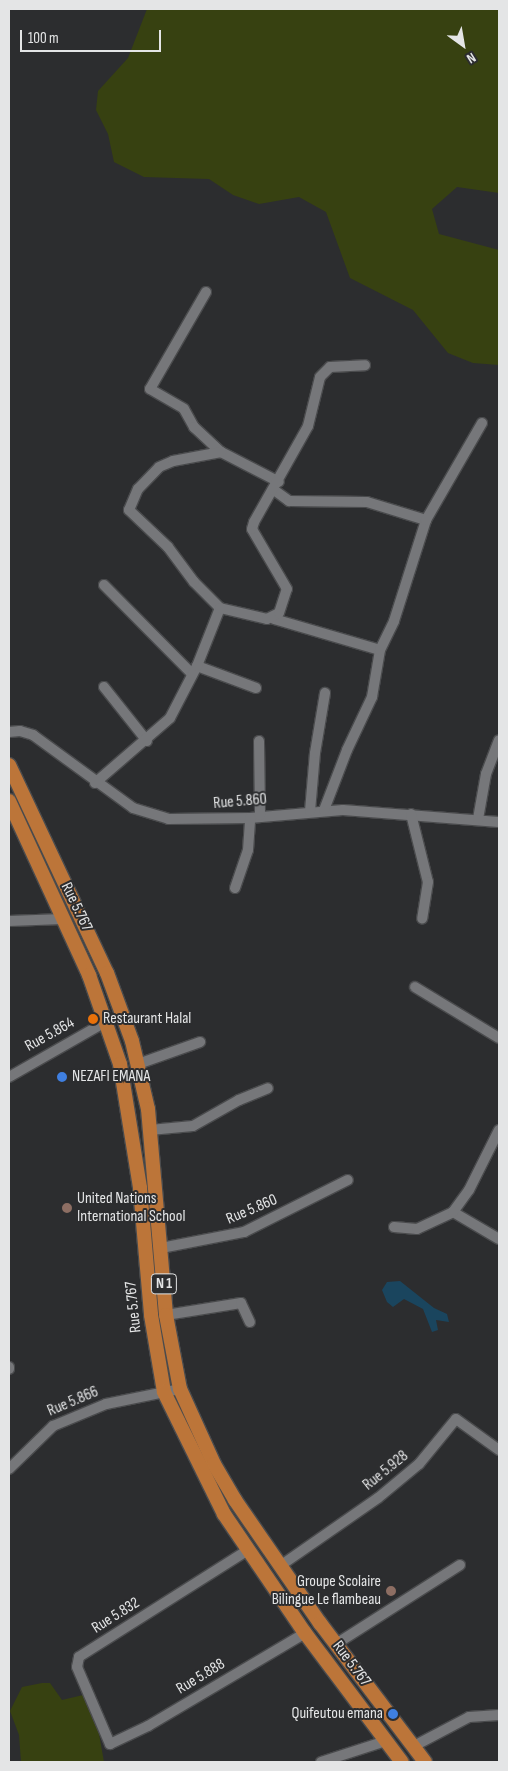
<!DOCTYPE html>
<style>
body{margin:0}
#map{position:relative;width:508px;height:1771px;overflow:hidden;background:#2c2d2f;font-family:"Sofia Sans Condensed",sans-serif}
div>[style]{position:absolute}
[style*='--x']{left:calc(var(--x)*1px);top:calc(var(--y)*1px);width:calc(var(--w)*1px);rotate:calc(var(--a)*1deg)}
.green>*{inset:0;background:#374111}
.water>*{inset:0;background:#1a455e}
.roads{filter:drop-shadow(1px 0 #4a4b4d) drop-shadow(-1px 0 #4a4b4d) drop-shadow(0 1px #4a4b4d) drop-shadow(0 -1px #4a4b4d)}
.minor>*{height:10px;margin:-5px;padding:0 5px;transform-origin:5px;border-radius:5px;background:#76777a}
.highway>*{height:14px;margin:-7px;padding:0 7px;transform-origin:7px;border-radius:7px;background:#bc7539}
.dots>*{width:14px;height:14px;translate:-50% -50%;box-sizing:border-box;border:2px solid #2c2d2f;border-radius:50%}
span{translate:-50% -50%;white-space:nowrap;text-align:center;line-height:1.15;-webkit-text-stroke:4px #2c2d2f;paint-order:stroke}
.shield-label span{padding:1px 4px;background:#2c2d2f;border:1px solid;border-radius:4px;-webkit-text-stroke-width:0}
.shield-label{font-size:15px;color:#e4e5e6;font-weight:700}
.street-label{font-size:16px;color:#e4e5e6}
.poi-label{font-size:16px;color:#e4e5e6}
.left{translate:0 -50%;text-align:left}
.right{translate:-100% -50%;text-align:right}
.frame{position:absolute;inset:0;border:10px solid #e4e5e6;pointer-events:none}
.north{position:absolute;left:438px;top:20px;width:50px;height:50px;-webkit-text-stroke:4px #2c2d2f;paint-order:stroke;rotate:148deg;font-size:14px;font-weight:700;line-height:20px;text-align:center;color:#e4e5e6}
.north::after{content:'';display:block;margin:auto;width:18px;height:22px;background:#e4e5e6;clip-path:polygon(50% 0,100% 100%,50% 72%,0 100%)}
.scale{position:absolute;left:20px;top:30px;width:141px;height:22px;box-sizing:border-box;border:2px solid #e4e5e6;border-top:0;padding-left:6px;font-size:15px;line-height:18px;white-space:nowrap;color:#e4e5e6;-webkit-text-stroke:4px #2c2d2f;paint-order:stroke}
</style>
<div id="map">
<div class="green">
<div style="clip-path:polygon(147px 9px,499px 9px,499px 193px,457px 187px,432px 209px,439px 234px,499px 250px,499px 365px,473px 363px,448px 353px,413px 310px,350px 278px,326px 212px,299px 197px,259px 204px,233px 195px,209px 179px,144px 177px,114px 162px,108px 134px,96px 110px,98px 91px,128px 58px)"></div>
<div style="clip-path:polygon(42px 1683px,50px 1683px,62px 1700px,83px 1695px,98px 1728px,104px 1762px,21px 1762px,19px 1735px,10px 1711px,22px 1687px)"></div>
</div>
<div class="water">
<div style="clip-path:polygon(400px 1281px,434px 1308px,447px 1314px,449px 1322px,436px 1320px,438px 1330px,432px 1332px,423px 1309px,404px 1299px,393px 1307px,387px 1302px,382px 1290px,387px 1282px)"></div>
</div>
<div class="roads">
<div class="minor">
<div style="--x:206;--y:292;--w:112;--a:120"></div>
<div style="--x:150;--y:389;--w:39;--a:30"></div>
<div style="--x:184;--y:409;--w:21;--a:61"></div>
<div style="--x:194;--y:427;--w:37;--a:43"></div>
<div style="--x:221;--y:452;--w:65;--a:27.3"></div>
<div style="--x:274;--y:490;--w:19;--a:36"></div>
<div style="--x:289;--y:501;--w:78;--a:0.7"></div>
<div style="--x:367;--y:502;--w:62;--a:17"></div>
<div style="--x:104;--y:585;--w:125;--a:45.3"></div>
<div style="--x:220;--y:608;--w:37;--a:-135"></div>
<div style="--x:194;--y:582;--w:44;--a:-126.6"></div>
<div style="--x:168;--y:547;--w:54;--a:-136.5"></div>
<div style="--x:129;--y:510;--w:23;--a:-67"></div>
<div style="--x:138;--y:489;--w:30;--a:-46"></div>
<div style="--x:159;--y:467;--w:15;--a:-23"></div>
<div style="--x:173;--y:461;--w:49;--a:-10.6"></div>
<div style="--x:274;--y:619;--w:110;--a:16.3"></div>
<div style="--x:197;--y:666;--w:63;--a:20.4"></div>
<div style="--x:104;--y:687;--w:69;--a:51.5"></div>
<div style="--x:9;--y:732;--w:11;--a:-5"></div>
<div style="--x:20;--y:731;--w:14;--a:17"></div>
<div style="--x:33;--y:735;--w:124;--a:36.1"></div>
<div style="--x:133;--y:808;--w:37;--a:17"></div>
<div style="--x:168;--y:819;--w:82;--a:-0.7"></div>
<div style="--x:250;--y:818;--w:93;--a:-4.9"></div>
<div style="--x:343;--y:810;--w:156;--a:4.4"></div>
<div style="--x:259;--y:741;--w:74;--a:89.2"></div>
<div style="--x:95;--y:783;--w:99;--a:-40.9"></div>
<div style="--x:170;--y:718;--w:59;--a:-62.6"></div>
<div style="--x:197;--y:666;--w:62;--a:-68.4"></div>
<div style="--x:220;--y:608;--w:48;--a:13.2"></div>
<div style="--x:267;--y:619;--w:13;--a:-27"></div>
<div style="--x:279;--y:613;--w:25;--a:-72"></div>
<div style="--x:287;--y:589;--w:69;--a:-120.3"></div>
<div style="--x:252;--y:529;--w:7;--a:-74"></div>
<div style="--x:254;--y:522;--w:110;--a:-60.6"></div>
<div style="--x:308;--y:426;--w:50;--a:-76.2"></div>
<div style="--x:320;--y:377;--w:14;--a:-45"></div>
<div style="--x:330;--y:367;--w:35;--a:-3"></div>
<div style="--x:324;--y:810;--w:64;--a:-69"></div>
<div style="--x:347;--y:750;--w:59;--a:-64.7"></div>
<div style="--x:372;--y:697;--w:48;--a:-80.3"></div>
<div style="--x:380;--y:650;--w:32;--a:-64"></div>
<div style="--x:394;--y:621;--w:106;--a:-72.4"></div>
<div style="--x:426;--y:520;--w:112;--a:-60"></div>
<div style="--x:310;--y:811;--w:58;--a:-85.1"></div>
<div style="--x:315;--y:753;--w:61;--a:-80.5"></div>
<div style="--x:411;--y:814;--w:70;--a:76"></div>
<div style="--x:428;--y:882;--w:37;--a:99"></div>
<div style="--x:478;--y:819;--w:46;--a:-79.9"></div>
<div style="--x:486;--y:774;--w:36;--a:-69"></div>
<div style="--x:235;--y:888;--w:40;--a:-71.1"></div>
<div style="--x:248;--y:850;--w:32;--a:-86"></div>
<div style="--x:9;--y:921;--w:54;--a:-2.1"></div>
<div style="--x:415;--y:987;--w:98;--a:31.3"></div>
<div style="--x:138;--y:1064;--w:66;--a:-19.5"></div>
<div style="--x:9;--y:1077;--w:113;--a:-29.7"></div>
<div style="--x:150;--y:1130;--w:43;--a:-5.3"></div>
<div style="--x:193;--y:1126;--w:53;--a:-29.5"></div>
<div style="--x:239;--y:1100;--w:31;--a:-22"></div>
<div style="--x:453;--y:1212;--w:53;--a:30.4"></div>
<div style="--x:394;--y:1227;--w:23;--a:5"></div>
<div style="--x:417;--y:1229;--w:40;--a:-25"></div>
<div style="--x:453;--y:1212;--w:27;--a:-54"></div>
<div style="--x:469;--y:1190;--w:67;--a:-63.4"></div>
<div style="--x:161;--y:1248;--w:85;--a:-10.9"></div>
<div style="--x:244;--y:1232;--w:116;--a:-26.6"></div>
<div style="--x:166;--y:1315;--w:76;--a:-9.1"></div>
<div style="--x:241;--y:1303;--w:21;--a:65"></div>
<div style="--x:9;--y:1367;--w:2;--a:90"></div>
<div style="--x:9;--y:1469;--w:62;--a:-44.3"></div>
<div style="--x:53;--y:1426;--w:57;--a:-22.5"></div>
<div style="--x:106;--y:1404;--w:76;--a:-11.5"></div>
<div style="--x:248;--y:1550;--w:200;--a:147.7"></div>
<div style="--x:79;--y:1657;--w:10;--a:101"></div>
<div style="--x:77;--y:1667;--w:84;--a:66.8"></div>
<div style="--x:110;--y:1744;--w:42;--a:-25.3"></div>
<div style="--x:148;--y:1726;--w:182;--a:-30.6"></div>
<div style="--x:280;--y:1566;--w:119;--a:-34.8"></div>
<div style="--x:378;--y:1498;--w:53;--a:-39.7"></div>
<div style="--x:419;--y:1464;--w:58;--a:-50.6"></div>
<div style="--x:456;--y:1419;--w:53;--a:35.8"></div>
<div style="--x:336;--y:1644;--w:147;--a:-32.5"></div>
<div style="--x:414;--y:1746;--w:62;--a:-27.8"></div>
<div style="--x:469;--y:1717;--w:30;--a:-4"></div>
<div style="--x:321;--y:1762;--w:68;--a:-17.9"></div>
</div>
<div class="highway">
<div style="--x:9;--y:765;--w:230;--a:64.8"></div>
<div style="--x:107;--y:973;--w:72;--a:69.8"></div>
<div style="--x:132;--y:1041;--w:70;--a:76.8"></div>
<div style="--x:148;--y:1109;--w:207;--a:85"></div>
<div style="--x:166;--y:1315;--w:75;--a:79.3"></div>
<div style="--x:180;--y:1389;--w:82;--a:65.6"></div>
<div style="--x:214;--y:1464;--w:42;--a:59.7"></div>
<div style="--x:235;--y:1500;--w:150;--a:55.4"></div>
<div style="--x:320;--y:1623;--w:174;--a:52.9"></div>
<div style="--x:9;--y:801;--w:192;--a:65.3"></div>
<div style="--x:89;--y:975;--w:94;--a:70.8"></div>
<div style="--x:120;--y:1064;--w:126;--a:80.8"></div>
<div style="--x:140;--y:1188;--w:127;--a:85"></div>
<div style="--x:151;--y:1315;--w:78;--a:80.4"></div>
<div style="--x:164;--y:1392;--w:136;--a:63.8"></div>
<div style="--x:224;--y:1514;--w:144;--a:55.8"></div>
<div style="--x:305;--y:1633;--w:161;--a:53.1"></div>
</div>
</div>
<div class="dots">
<div style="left:93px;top:1019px;background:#e8710a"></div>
<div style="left:62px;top:1077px;background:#3f7fe0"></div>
<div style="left:67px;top:1208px;background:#8d6e63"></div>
<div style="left:391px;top:1591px;background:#8d6e63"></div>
<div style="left:393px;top:1714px;background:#3f7fe0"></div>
</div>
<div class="shield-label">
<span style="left:164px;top:1284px">N 1</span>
</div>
<div class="street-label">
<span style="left:240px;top:802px;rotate:-5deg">Rue 5.860</span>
<span style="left:76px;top:907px;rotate:64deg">Rue 5.767</span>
<span style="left:50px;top:1035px;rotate:-29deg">Rue 5.864</span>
<span style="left:252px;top:1210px;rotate:-23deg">Rue 5.860</span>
<span style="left:134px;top:1307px;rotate:-96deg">Rue 5.767</span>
<span style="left:73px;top:1402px;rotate:-23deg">Rue 5.866</span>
<span style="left:386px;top:1471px;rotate:-39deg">Rue 5.928</span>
<span style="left:116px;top:1616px;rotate:-32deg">Rue 5.832</span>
<span style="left:351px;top:1664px;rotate:53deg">Rue 5.767</span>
<span style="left:201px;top:1677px;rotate:-31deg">Rue 5.888</span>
</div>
<div class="poi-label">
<span class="left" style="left:103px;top:1019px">Restaurant Halal</span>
<span class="left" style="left:72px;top:1077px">NEZAFI EMANA</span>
<span class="left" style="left:77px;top:1208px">United Nations<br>International School</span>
<span class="right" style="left:381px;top:1591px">Groupe Scolaire<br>Bilingue Le flambeau</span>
<span class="right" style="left:383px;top:1714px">Quifeutou emana</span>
</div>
<div class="frame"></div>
<div class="north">N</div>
<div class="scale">100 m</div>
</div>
